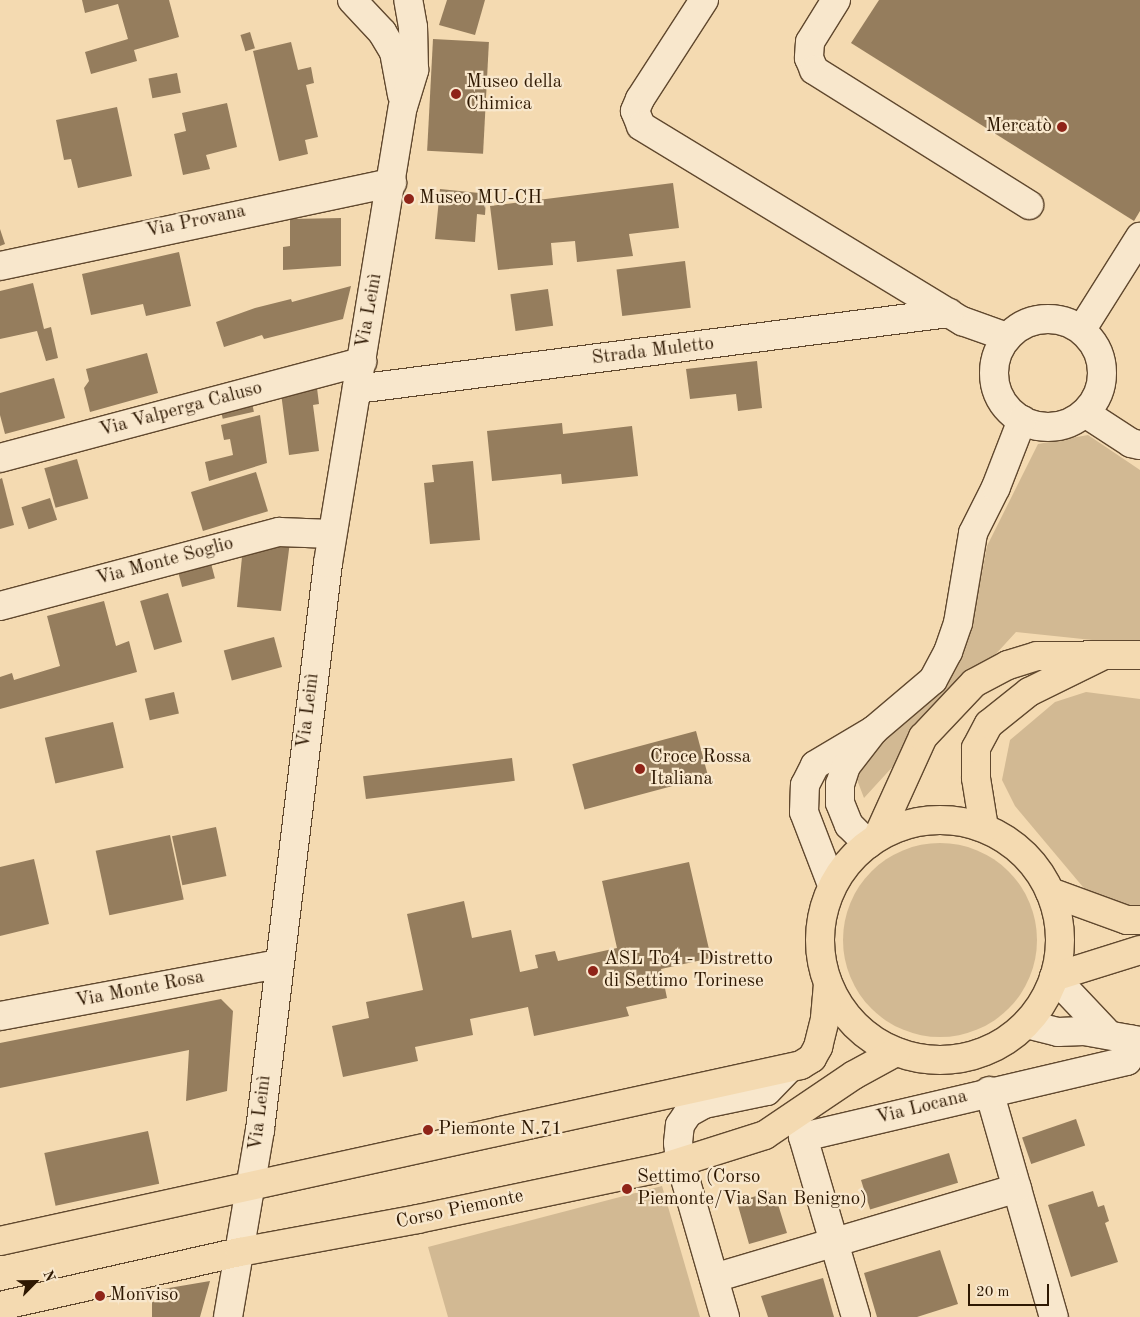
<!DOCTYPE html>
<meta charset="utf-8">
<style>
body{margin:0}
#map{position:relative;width:1140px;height:1317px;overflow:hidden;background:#f4dab1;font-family:"Old Standard TT",serif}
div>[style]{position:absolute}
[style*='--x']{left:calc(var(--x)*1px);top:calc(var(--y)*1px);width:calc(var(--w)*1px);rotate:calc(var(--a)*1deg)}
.green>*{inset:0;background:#d2b993}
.round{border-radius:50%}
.building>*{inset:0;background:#957d5d;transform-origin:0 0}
.roads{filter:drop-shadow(1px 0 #60482e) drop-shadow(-1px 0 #60482e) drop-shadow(0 1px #60482e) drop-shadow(0 -1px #60482e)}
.minor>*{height:28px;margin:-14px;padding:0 14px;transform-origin:14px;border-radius:14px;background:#f8e7cc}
.minor>.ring{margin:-14px;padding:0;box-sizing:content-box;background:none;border:28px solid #f8e7cc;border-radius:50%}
.major>*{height:28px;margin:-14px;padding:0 14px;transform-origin:14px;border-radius:14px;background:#f4dab1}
.major>.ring{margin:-14px;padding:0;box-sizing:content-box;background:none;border:28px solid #f4dab1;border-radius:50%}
.dots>*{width:14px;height:14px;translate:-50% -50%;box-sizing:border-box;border:2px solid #f8e7cc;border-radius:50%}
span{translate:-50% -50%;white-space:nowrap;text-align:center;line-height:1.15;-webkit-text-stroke:4.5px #f8e7cc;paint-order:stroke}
.poi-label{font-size:19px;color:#2e1802}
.left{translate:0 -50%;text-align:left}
.right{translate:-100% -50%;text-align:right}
.street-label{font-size:19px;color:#2e1802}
.north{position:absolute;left:10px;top:1257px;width:50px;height:50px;-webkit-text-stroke:4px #f8e7cc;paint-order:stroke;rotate:67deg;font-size:14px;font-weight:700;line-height:20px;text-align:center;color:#2e1802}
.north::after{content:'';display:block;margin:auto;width:18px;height:22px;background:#2e1802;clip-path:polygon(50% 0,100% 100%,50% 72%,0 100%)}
.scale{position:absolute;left:968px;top:1284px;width:81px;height:22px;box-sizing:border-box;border:2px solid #2e1802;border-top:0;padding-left:6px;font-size:15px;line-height:18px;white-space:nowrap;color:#2e1802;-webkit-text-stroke:4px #f8e7cc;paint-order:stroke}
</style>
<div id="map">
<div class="green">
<div style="clip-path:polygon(1088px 435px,1140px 470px,1140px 645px,1016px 632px,864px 798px,856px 777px,973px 619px,987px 546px,1038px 444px)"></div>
<div style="clip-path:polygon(1086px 692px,1140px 699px,1140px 907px,1124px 908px,1088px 893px,1015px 806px,1002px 780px,1010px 740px,1055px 702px)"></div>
<div class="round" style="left:843px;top:843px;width:194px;height:194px"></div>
<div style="clip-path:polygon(662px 1186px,700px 1317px,448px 1317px,428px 1247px)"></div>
</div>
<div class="building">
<div style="clip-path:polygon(82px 0,169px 0,179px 37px,134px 50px,137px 61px,91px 74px,85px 52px,128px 39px,118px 4px,85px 13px)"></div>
<div style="clip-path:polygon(447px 0,485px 0,475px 35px,439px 25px)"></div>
<div style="clip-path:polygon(879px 0,1140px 0,1140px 211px,1134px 221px,851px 43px)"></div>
<div style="left:250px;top:32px;width:17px;height:10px;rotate:73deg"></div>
<div style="left:433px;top:39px;width:56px;height:112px;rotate:3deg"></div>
<div style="clip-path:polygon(291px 42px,298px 70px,311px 67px,314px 83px,306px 85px,318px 137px,305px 140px,308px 154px,279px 161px,253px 51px)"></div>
<div style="left:177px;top:73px;width:20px;height:29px;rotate:79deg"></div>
<div style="clip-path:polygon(227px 103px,237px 147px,206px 155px,210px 169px,183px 175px,174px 134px,186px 131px,182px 113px)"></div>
<div style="clip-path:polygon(117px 107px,132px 176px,78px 188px,71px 159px,64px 160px,56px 120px)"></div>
<div style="clip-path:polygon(673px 183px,679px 228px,629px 234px,633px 256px,577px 262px,575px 241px,551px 243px,553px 265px,498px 270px,490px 206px)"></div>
<div style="clip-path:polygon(440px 189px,479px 193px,479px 198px,486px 199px,485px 215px,477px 214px,475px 242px,435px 239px)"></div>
<div style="clip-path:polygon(341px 218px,341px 266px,283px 270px,283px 247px,290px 246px,290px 219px)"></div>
<div style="clip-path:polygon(0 229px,5px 244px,0 246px)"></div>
<div style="clip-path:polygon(179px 252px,191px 306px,146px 316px,143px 304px,91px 315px,82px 274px)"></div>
<div style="left:685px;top:261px;width:47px;height:69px;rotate:83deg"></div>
<div style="clip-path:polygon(33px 283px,44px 329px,51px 327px,58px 358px,46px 361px,37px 331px,0 339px,0 291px)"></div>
<div style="clip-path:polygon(351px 286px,343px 319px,264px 339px,262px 335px,224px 347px,216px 322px,255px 308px,291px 299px,292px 302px)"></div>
<div style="left:548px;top:289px;width:37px;height:38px;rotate:82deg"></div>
<div style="clip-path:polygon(147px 353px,158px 393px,90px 412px,84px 388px,89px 381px,86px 369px)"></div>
<div style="clip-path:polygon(757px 361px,762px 408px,738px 411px,736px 394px,690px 399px,686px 369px)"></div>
<div style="clip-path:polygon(54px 378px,65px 418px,5px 434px,0 415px,0 393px)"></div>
<div style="clip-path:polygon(317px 388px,319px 404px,313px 405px,319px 451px,289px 455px,281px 393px)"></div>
<div style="left:251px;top:399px;width:13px;height:32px;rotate:77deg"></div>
<div style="clip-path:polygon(260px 415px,267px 463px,209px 481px,205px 462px,233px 455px,230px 439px,224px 440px,221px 425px)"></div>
<div style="clip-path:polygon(562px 423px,563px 434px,632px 426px,638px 476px,562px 484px,561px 474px,492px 481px,487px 431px)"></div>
<div style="left:77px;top:459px;width:41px;height:34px;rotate:74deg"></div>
<div style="clip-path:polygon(473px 461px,480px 540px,430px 544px,424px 483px,434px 482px,432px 465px)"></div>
<div style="left:256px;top:472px;width:41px;height:68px;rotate:73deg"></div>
<div style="clip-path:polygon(2px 478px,14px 525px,0 529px,0 479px)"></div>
<div style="left:50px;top:498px;width:23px;height:30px;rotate:72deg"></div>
<div style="clip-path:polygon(290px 542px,281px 611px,237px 607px,243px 547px)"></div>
<div style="left:209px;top:556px;width:23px;height:34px;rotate:75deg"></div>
<div style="left:168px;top:593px;width:51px;height:29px;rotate:74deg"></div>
<div style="clip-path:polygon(104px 601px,116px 646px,129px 641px,137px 672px,0 709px,0 677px,12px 673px,14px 680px,60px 666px,47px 616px)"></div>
<div style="left:274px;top:637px;width:31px;height:52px;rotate:75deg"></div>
<div style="left:174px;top:692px;width:22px;height:30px;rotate:77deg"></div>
<div style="left:113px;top:722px;width:47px;height:70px;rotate:77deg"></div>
<div style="left:696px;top:731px;width:47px;height:128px;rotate:75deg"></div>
<div style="left:512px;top:758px;width:23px;height:150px;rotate:83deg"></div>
<div style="left:216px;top:827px;width:50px;height:45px;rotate:78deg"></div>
<div style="left:170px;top:835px;width:66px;height:76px;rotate:78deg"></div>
<div style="clip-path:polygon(34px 859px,49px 924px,0 936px,0 867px)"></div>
<div style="clip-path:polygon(689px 862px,711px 958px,661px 969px,667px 998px,626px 1007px,629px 1016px,534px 1036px,528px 1007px,470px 1019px,473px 1035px,415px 1047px,418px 1061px,343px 1077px,332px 1026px,369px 1018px,366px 1002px,423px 990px,407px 914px,464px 901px,472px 938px,511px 930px,520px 972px,538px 968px,535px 955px,555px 951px,558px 961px,617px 948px,602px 881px)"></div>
<div style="clip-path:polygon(221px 999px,233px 1011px,227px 1091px,186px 1101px,189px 1050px,0 1088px,0 1043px)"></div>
<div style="left:1076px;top:1119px;width:28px;height:57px;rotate:71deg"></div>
<div style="left:148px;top:1131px;width:54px;height:106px;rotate:78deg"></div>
<div style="left:949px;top:1153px;width:31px;height:92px;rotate:73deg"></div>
<div style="clip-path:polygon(1093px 1191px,1098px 1207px,1104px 1205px,1109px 1221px,1105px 1223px,1118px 1262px,1071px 1277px,1048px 1205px)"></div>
<div style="clip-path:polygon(769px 1192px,772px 1199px,776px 1198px,787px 1233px,749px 1244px,737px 1202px)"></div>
<div style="clip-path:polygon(940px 1250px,958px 1304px,917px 1317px,877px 1317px,864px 1273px)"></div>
<div style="clip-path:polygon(823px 1278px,834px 1317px,768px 1317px,761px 1296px)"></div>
<div style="clip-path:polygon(210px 1281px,200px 1317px,152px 1317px,152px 1302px,158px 1301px,157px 1290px)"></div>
</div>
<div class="roads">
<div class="minor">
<div style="--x:352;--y:0;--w:44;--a:46.8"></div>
<div style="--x:382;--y:32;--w:23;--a:59"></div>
<div style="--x:394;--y:52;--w:44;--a:79.5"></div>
<div style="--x:704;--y:0;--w:118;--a:122.9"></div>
<div style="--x:640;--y:99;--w:13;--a:113"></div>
<div style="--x:635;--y:111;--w:16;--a:68"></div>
<div style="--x:641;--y:126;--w:376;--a:31.3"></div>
<div style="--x:962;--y:321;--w:48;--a:19.6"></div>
<div style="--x:836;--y:0;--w:49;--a:121.8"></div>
<div style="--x:810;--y:42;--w:16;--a:94"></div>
<div style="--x:809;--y:58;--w:13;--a:67"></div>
<div style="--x:814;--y:70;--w:254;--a:32.1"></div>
<div style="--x:0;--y:266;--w:401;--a:-12"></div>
<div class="ring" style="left:994px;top:319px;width:80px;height:80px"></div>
<div style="--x:1082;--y:329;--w:109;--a:-57.8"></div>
<div style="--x:357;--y:389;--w:597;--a:-7.32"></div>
<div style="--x:1085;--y:413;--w:55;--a:33.1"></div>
<div style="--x:1131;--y:443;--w:9;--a:13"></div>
<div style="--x:0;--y:458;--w:375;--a:-14.9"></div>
<div style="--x:0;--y:606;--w:289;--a:-14.9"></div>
<div style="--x:279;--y:532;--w:53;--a:2.2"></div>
<div style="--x:874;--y:730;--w:77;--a:-40.3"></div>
<div style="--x:933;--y:680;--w:32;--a:-62"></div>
<div style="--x:948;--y:652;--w:31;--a:-71"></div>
<div style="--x:958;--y:623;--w:91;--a:-80.5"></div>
<div style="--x:973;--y:533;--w:51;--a:-63.4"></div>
<div style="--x:996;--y:487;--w:72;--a:-68.8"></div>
<div style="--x:832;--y:885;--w:78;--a:-111"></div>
<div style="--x:804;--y:812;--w:27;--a:-88"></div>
<div style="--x:805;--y:785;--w:22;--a:-63"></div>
<div style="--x:815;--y:765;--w:69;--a:-30.7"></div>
<div style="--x:874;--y:730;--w:46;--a:127.9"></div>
<div style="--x:846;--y:766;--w:19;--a:108"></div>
<div style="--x:840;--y:784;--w:19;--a:90"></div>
<div style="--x:840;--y:803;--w:24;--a:68"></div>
<div style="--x:849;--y:825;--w:27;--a:45"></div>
<div style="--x:1054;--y:977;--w:80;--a:46.5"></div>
<div style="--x:0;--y:1016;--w:284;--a:-10.6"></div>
<div style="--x:1026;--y:1024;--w:33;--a:14"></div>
<div style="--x:1058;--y:1032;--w:26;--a:-2"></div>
<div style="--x:1084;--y:1031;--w:57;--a:10.1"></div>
<div style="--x:989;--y:1091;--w:235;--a:74"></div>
<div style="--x:714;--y:1278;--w:316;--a:-16.5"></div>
<div style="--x:228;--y:1317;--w:190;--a:-80.3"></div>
<div style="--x:260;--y:1130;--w:571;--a:-83.16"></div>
<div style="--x:328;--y:563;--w:462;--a:-80.7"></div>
<div style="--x:403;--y:107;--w:39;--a:-73"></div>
<div style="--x:414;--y:70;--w:43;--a:-91.3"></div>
<div style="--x:413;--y:27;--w:27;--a:-100"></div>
<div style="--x:725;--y:1317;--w:162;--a:-106.1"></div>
<div style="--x:680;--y:1161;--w:18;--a:-96"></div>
<div style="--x:678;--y:1143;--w:18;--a:-84"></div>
<div style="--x:680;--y:1125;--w:14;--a:-56"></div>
<div style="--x:688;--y:1113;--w:18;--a:-29"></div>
<div style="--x:704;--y:1104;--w:64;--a:-11.7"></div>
<div style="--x:767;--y:1091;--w:30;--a:-46"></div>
<div style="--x:856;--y:1317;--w:188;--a:-106.4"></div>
<div style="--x:803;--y:1137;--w:333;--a:-13.2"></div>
<div style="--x:1127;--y:1061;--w:22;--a:-77"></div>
</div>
<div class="major">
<div class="ring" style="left:820px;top:820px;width:212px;height:212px"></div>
<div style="--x:984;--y:828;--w:51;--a:-99.1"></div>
<div style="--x:976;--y:778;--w:30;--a:-90"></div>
<div style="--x:976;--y:748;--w:27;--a:-62"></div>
<div style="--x:989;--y:724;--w:51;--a:-38.7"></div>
<div style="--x:1029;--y:692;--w:81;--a:-26.3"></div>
<div style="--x:878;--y:836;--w:109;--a:-65.6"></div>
<div style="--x:923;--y:737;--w:74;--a:-46.6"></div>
<div style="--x:974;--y:683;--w:38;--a:-28"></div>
<div style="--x:1008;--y:665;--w:30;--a:-17"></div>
<div style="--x:1037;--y:656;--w:103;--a:-0.6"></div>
<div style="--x:1050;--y:892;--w:82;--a:20"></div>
<div style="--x:1127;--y:920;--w:13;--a:0"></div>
<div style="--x:1054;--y:977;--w:90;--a:-17.4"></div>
<div style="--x:0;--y:1241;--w:820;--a:-12.39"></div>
<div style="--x:801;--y:1065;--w:13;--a:-32"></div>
<div style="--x:812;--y:1058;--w:13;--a:-61"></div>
<div style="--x:818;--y:1047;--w:30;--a:-76"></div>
<div style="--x:825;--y:1018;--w:34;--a:-85"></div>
<div style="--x:0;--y:1306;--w:246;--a:-12.7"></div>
<div style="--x:240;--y:1252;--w:181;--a:-10.5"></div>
<div style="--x:418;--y:1219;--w:248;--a:-11.9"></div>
<div style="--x:661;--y:1168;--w:109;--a:-17.6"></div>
<div style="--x:765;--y:1135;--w:107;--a:-34"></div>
<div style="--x:854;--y:1075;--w:48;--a:-28.7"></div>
</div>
</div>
<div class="dots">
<div style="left:456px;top:94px;background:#8f2418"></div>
<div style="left:1062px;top:127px;background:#8f2418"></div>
<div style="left:409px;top:199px;background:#8f2418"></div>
<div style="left:640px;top:769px;background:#8f2418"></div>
<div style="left:593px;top:971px;background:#8f2418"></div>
<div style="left:428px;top:1130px;background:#8f2418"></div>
<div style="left:627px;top:1189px;background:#8f2418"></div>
<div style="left:100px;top:1296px;background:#8f2418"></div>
</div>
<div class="poi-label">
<span class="left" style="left:466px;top:94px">Museo della<br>Chimica</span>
<span class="right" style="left:1052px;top:127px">Mercatò</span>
<span class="left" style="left:419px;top:199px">Museo MU-CH</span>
<span class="left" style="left:650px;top:769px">Croce Rossa<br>Italiana</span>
<span class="left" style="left:604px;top:971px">ASL To4 - Distretto<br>di Settimo Torinese</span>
<span class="left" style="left:438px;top:1130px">Piemonte N.71</span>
<span class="left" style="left:637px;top:1189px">Settimo (Corso<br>Piemonte/Via San Benigno)</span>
<span class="left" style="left:110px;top:1296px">Monviso</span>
</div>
<div class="street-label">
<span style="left:196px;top:222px;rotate:-12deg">Via Provana</span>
<span style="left:370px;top:311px;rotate:-80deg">Via Leinì</span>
<span style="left:653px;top:352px;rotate:-7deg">Strada Muletto</span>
<span style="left:181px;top:410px;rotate:-15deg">Via Valperga Caluso</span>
<span style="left:165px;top:562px;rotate:-15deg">Via Monte Soglio</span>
<span style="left:309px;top:711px;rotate:-83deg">Via Leinì</span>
<span style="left:140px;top:990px;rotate:-11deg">Via Monte Rosa</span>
<span style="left:922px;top:1108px;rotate:-14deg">Via Locana</span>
<span style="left:261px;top:1113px;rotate:-83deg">Via Leinì</span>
<span style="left:460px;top:1210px;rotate:-12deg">Corso Piemonte</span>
</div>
<div class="north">N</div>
<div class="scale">20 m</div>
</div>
